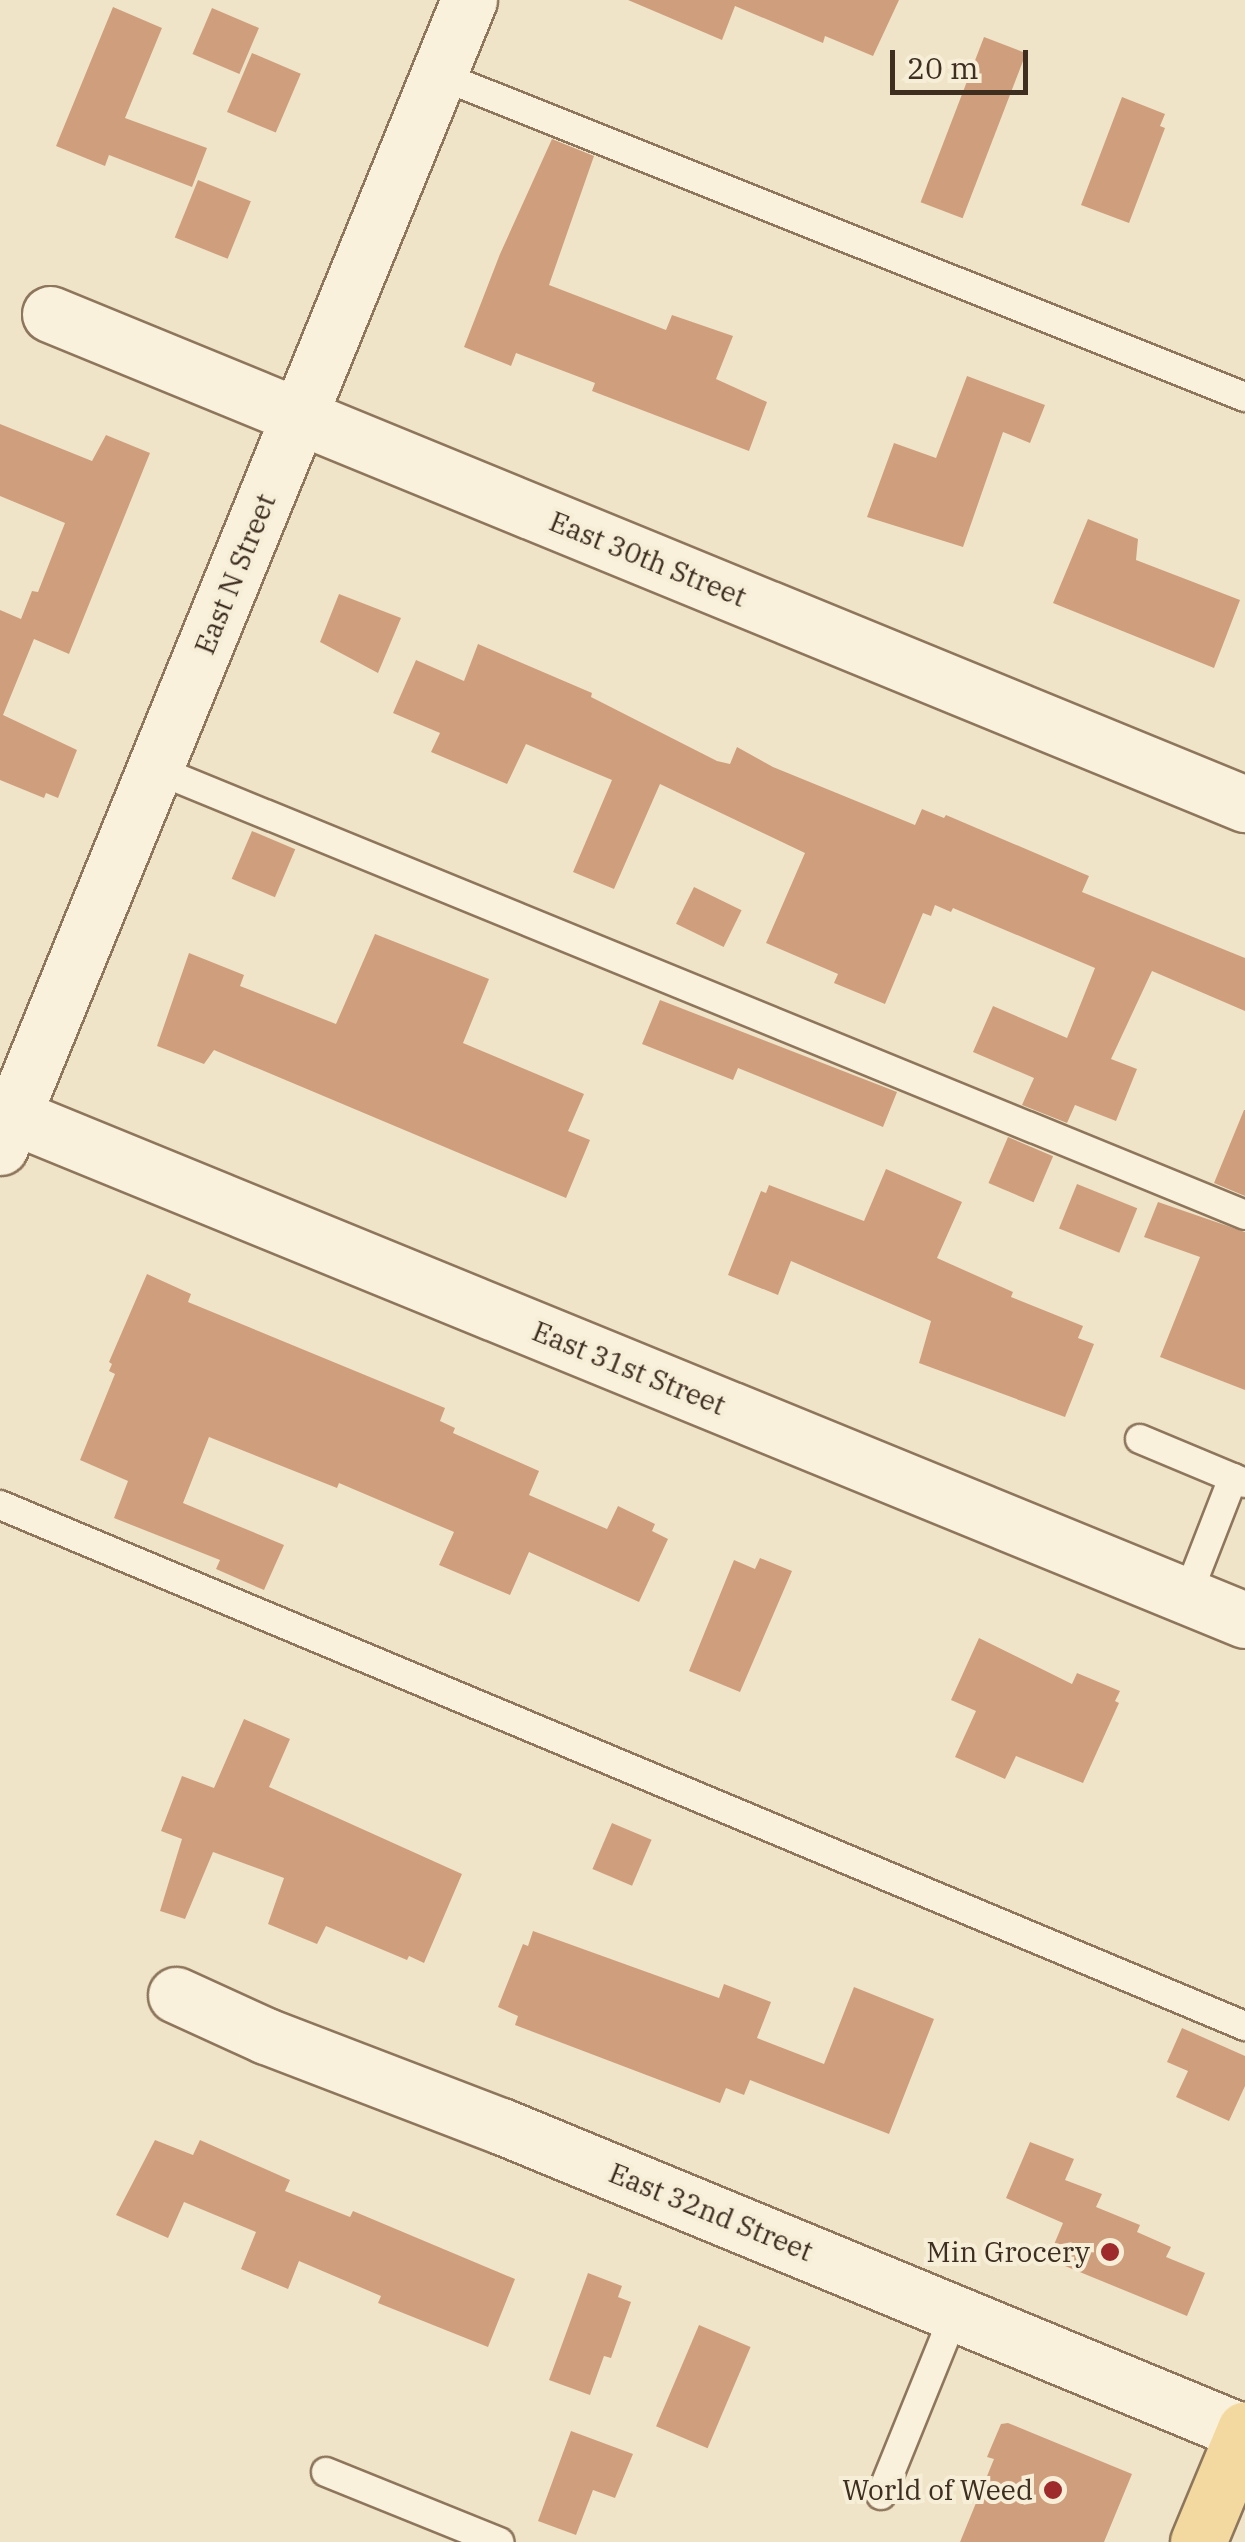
<!DOCTYPE html>
<style>
body{margin:0}
#map{position:relative;width:1245px;height:2542px;overflow:hidden;background:#f0e4c8;font-family:"IBM Plex Serif",serif}
div>[style]{position:absolute}
[style*='--x']{left:calc(var(--x)*1px);top:calc(var(--y)*1px);width:calc(var(--w)*1px);rotate:calc(var(--a)*1deg)}
.building>*{inset:0;background:#cf9f7d;transform-origin:0 0}
.roads{filter:drop-shadow(2px 0 #8d765c) drop-shadow(-2px 0 #8d765c) drop-shadow(0 2px #8d765c) drop-shadow(0 -2px #8d765c)}
.service>*{height:28px;margin:-14px;padding:0 14px;transform-origin:14px;border-radius:14px;background:#faf1dc}
.minor>*{height:55px;margin:-27.5px;padding:0 27.5px;transform-origin:27.5px;border-radius:27.5px;background:#faf1dc}
.primary>*{height:55px;margin:-27.5px;padding:0 27.5px;transform-origin:27.5px;border-radius:27.5px;background:#f3d9a0}
.dots>*{width:28px;height:28px;translate:-50% -50%;box-sizing:border-box;border:5px solid #f7eed8;border-radius:50%}
span{translate:-50% -50%;white-space:nowrap;text-align:center;line-height:1.15;-webkit-text-stroke:8px #f7eed8;paint-order:stroke}
.street-label{font-size:28px;color:#3d2e20}
.poi-label{font-size:28px;color:#3d2e20}
.right{translate:-100% -50%;text-align:right}
.scale{position:absolute;left:890px;top:50px;width:138px;height:45px;box-sizing:border-box;border:5px solid #3d2e20;border-top:0;padding-left:12px;font-size:30px;line-height:35px;white-space:nowrap;color:#3d2e20;-webkit-text-stroke:8px #f7eed8;paint-order:stroke}
</style>
<div id="map">
<div class="building">
<div style="clip-path:polygon(628px 0,899px 0,873px 56px,825px 36px,823px 43px,735px 6px,722px 40px)"></div>
<div style="clip-path:polygon(113px 7px,162px 28px,125px 118px,207px 148px,192px 187px,109px 155px,105px 166px,56px 146px)"></div>
<div style="left:212px;top:8px;width:51px;height:50px;rotate:23deg"></div>
<div style="left:984px;top:37px;width:45px;height:177px;rotate:21deg"></div>
<div style="left:252px;top:53px;width:53px;height:64px;rotate:23deg"></div>
<div style="clip-path:polygon(1122px 97px,1165px 114px,1160px 126px,1165px 128px,1129px 223px,1081px 205px)"></div>
<div style="clip-path:polygon(552px 139px,594px 156px,549px 285px,666px 330px,672px 315px,733px 336px,716px 379px,767px 402px,749px 451px,592px 391px,595px 383px,516px 353px,511px 366px,464px 347px,500px 254px)"></div>
<div style="left:198px;top:180px;width:57px;height:62px;rotate:22deg"></div>
<div style="clip-path:polygon(967px 376px,1045px 405px,1030px 443px,1003px 432px,963px 547px,867px 517px,894px 443px,936px 458px)"></div>
<div style="clip-path:polygon(0 424px,92px 461px,106px 435px,150px 453px,69px 654px,34px 639px,3px 715px,77px 750px,58px 798px,46px 793px,44px 798px,0 780px,0 610px,21px 619px,32px 591px,38px 592px,65px 523px,0 496px)"></div>
<div style="clip-path:polygon(1088px 519px,1138px 539px,1136px 560px,1240px 600px,1214px 668px,1053px 603px)"></div>
<div style="clip-path:polygon(339px 594px,401px 618px,378px 673px,320px 642px)"></div>
<div style="clip-path:polygon(478px 644px,592px 693px,591px 697px,717px 761px,730px 764px,737px 747px,773px 767px,915px 825px,922px 809px,944px 818px,946px 815px,1089px 876px,1082px 892px,1245px 958px,1245px 1011px,1152px 971px,1111px 1059px,1137px 1069px,1116px 1121px,1075px 1105px,1067px 1123px,1022px 1105px,1034px 1078px,973px 1052px,993px 1006px,1067px 1038px,1095px 968px,953px 908px,951px 912px,935px 905px,931px 916px,923px 913px,885px 1004px,834px 983px,838px 974px,766px 943px,805px 853px,660px 784px,614px 889px,573px 872px,612px 780px,526px 744px,507px 784px,431px 752px,440px 733px,393px 713px,416px 660px,464px 681px)"></div>
<div style="left:252px;top:831px;width:47px;height:52px;rotate:23deg"></div>
<div style="left:694px;top:887px;width:53px;height:41px;rotate:26deg"></div>
<div style="clip-path:polygon(375px 934px,489px 979px,463px 1043px,584px 1094px,568px 1131px,590px 1140px,566px 1198px,214px 1050px,204px 1064px,157px 1046px,189px 953px,244px 975px,240px 986px,336px 1024px)"></div>
<div style="clip-path:polygon(660px 1000px,897px 1092px,883px 1127px,738px 1068px,733px 1080px,642px 1044px)"></div>
<div style="clip-path:polygon(1244px 1110px,1245px 1110px,1245px 1196px,1214px 1183px)"></div>
<div style="left:1008px;top:1137px;width:49px;height:50px;rotate:23deg"></div>
<div style="clip-path:polygon(886px 1169px,962px 1202px,937px 1258px,1013px 1292px,1011px 1297px,1083px 1326px,1078px 1338px,1094px 1344px,1065px 1417px,919px 1363px,931px 1321px,791px 1261px,778px 1295px,728px 1275px,761px 1191px,766px 1193px,769px 1185px,864px 1221px)"></div>
<div style="left:1077px;top:1184px;width:65px;height:48px;rotate:22deg"></div>
<div style="clip-path:polygon(1158px 1202px,1245px 1232px,1245px 1390px,1160px 1357px,1200px 1257px,1144px 1237px)"></div>
<div style="clip-path:polygon(147px 1274px,191px 1294px,188px 1302px,445px 1408px,440px 1421px,455px 1428px,453px 1433px,539px 1471px,529px 1495px,607px 1529px,618px 1506px,655px 1524px,652px 1531px,668px 1539px,639px 1602px,529px 1552px,510px 1595px,439px 1565px,454px 1532px,339px 1483px,337px 1488px,209px 1437px,183px 1503px,284px 1545px,264px 1590px,216px 1569px,220px 1560px,114px 1518px,128px 1481px,80px 1460px,115px 1374px,109px 1371px,112px 1364px,109px 1362px)"></div>
<div style="clip-path:polygon(760px 1558px,792px 1571px,740px 1692px,689px 1671px,734px 1560px,755px 1569px)"></div>
<div style="clip-path:polygon(979px 1638px,1072px 1684px,1077px 1673px,1120px 1691px,1115px 1701px,1119px 1703px,1083px 1783px,1016px 1756px,1005px 1779px,955px 1757px,976px 1711px,951px 1700px)"></div>
<div style="clip-path:polygon(244px 1719px,290px 1739px,269px 1787px,462px 1874px,424px 1963px,409px 1956px,407px 1960px,326px 1926px,317px 1944px,268px 1924px,284px 1878px,213px 1852px,185px 1919px,160px 1911px,182px 1839px,161px 1831px,182px 1776px,214px 1788px)"></div>
<div style="left:612px;top:1823px;width:43px;height:50px;rotate:23deg"></div>
<div style="clip-path:polygon(533px 1931px,719px 1998px,724px 1984px,771px 2002px,757px 2038px,824px 2064px,854px 1987px,934px 2019px,889px 2134px,750px 2080px,744px 2095px,726px 2088px,720px 2103px,515px 2025px,518px 2016px,498px 2007px,523px 1944px,528px 1946px)"></div>
<div style="clip-path:polygon(1182px 2028px,1245px 2056px,1245px 2086px,1229px 2121px,1176px 2097px,1188px 2071px,1167px 2062px)"></div>
<div style="clip-path:polygon(155px 2140px,193px 2155px,200px 2140px,290px 2180px,285px 2191px,350px 2217px,353px 2211px,515px 2279px,488px 2347px,378px 2303px,381px 2296px,299px 2261px,288px 2289px,241px 2269px,256px 2232px,184px 2202px,168px 2238px,116px 2215px)"></div>
<div style="clip-path:polygon(1030px 2142px,1074px 2159px,1065px 2180px,1102px 2194px,1096px 2207px,1140px 2225px,1137px 2232px,1171px 2247px,1166px 2257px,1205px 2273px,1187px 2316px,1048px 2259px,1063px 2223px,1006px 2198px)"></div>
<div style="clip-path:polygon(588px 2273px,622px 2286px,618px 2297px,631px 2302px,611px 2358px,604px 2356px,590px 2395px,549px 2380px)"></div>
<div style="left:699px;top:2325px;width:56px;height:110px;rotate:23deg"></div>
<div style="clip-path:polygon(1008px 2423px,1132px 2474px,1104px 2542px,960px 2542px,994px 2459px,987px 2457px,1001px 2424px)"></div>
<div style="clip-path:polygon(571px 2431px,633px 2454px,615px 2498px,593px 2490px,576px 2535px,538px 2521px)"></div>
</div>
<div class="roads">
<div class="service">
<div style="--x:439;--y:75;--w:868;--a:21.78"></div>
<div style="--x:155;--y:769;--w:1178;--a:22.25"></div>
<div style="--x:1140;--y:1439;--w:114;--a:22.7"></div>
<div style="--x:0;--y:1505;--w:1350;--a:22.71"></div>
<div style="--x:1187;--y:1596;--w:127;--a:-68.7"></div>
<div style="--x:326;--y:2472;--w:187;--a:22"></div>
<div style="--x:881;--y:2495;--w:196;--a:-67.9"></div>
</div>
<div class="minor">
<div style="--x:50;--y:314;--w:1292;--a:22.3"></div>
<div style="--x:13;--y:1116;--w:1331;--a:22.25"></div>
<div style="--x:0;--y:1147;--w:1239;--a:-67.76"></div>
<div style="--x:176;--y:1995;--w:99;--a:24.5"></div>
<div style="--x:266;--y:2036;--w:252;--a:21"></div>
<div style="--x:501;--y:2126;--w:805;--a:22.42"></div>
</div>
<div class="primary">
<div style="--x:1198;--y:2542;--w:122;--a:-67.4"></div>
</div>
</div>
<div class="dots">
<div style="left:1110px;top:2252px;background:#9e2a2b"></div>
<div style="left:1053px;top:2490px;background:#9e2a2b"></div>
</div>
<div class="street-label">
<span style="left:648px;top:559px;rotate:22deg">East 30th Street</span>
<span style="left:235px;top:574px;rotate:-68deg">East N Street</span>
<span style="left:629px;top:1368px;rotate:22deg">East 31st Street</span>
<span style="left:711px;top:2212px;rotate:22deg">East 32nd Street</span>
</div>
<div class="poi-label">
<span class="right" style="left:1090px;top:2252px">Min Grocery</span>
<span class="right" style="left:1033px;top:2490px">World of Weed</span>
</div>
<div class="scale">20 m</div>
</div>
